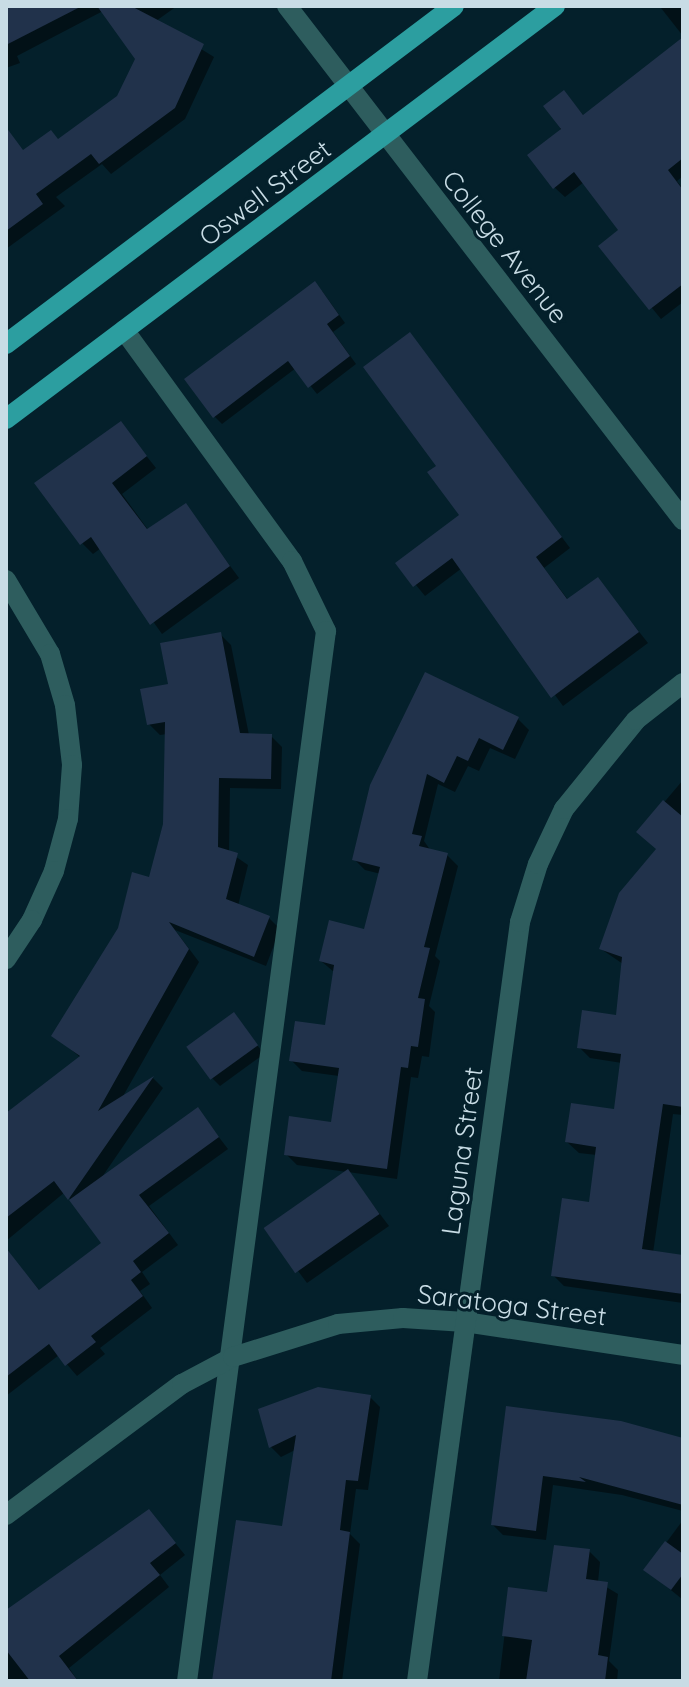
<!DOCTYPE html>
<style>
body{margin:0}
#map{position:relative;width:689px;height:1687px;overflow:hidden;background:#04202b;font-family:Quicksand,sans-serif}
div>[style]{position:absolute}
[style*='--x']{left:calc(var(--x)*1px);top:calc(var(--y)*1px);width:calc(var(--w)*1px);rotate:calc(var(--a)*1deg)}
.shadow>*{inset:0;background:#0007}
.building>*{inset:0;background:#21324b;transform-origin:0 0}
.minor>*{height:20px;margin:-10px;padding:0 10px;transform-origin:10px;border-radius:10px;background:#2e5d5e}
.major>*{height:20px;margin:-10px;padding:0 10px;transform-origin:10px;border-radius:10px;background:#2c9ea0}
span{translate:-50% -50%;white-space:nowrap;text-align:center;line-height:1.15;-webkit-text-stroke:6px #04202b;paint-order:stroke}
.street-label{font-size:26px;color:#c8dce5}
.frame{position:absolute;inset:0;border:8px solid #c8dce5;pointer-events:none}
</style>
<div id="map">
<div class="shadow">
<div style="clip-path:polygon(17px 6px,177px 6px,156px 21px,214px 57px,185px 119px,111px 174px,102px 164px,56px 197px,65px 206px,6px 249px,6px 189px,119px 97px,137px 59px,103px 11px,17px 56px,20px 63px,6px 68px,6px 10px)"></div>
<div style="clip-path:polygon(683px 6px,683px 36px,661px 8px)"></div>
<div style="clip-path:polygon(683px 40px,683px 176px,677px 181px,683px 189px,683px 302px,661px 319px,601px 246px,621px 231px,584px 182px,565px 197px,554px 187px,564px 92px,584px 116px)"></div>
<div style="clip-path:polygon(322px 291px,345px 323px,333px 332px,356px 364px,317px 394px,296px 368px,222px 424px,214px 416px)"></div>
<div style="clip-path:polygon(410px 335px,570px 548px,544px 568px,569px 601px,597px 579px,648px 643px,563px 706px,462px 568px,425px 596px,398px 563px,462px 515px,439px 466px)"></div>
<div style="clip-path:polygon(121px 424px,156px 468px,122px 494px,149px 531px,186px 506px,239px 578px,162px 634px,101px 548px,93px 554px,82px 543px)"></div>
<div style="clip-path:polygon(220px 634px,231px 645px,249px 735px,271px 736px,282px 747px,281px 789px,230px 788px,229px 852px,248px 865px,238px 906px,269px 918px,280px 929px,266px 966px,175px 930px,199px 962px,122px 1098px,153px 1078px,163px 1088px,100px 1180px,198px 1110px,228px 1149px,149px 1206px,178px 1245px,142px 1272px,150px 1284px,140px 1291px,152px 1308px,100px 1348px,105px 1354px,77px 1376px,59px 1355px,6px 1396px,6px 1258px,10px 1255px,41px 1292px,103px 1243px,65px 1192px,6px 1241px,6px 1116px,81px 1058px,54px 1035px,151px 880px,165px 824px,167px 734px,160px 735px,149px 724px,170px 685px)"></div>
<div style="clip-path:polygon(518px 719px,529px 730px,515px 759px,490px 748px,479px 771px,468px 766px,455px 792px,438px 784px,424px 841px,431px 851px,447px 855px,458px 866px,435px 956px,440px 961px,429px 1006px,435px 1012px,429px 1057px,422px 1056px,418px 1078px,411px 1077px,397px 1179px,348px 1172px,389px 1226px,307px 1283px,266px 1228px,347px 1172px,297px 1165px,286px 1154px,333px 1124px,339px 1076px,302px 1071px,291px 1060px,326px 1028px,334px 972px,321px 961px,366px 931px,381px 874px,365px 870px,354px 859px,372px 786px)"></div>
<div style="clip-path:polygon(683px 780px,683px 1115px,673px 1114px,653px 1253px,683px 1257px,683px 1303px,564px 1286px,553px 1275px,590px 1204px,597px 1155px,579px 1153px,567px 1142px,615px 1111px,622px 1063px,590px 1058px,579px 1047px,618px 1017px,623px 964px,601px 949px,658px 850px,639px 832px)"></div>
<div style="clip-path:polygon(234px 1014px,264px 1054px,220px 1086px,212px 1078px)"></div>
<div style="clip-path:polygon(370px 1397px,380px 1407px,368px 1490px,356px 1489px,350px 1534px,360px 1544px,342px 1681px,214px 1681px,284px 1529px,295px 1450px,281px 1457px,271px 1447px,261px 1410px)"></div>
<div style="clip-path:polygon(508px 1408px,683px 1440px,683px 1511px,622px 1495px,553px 1485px,546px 1540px,503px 1535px,493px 1525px)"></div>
<div style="clip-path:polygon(149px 1511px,185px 1555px,160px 1575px,169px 1587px,69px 1668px,78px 1681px,6px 1681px,6px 1613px)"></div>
<div style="clip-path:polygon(683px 1520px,683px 1597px,682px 1599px,646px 1570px)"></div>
<div style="clip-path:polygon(589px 1551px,600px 1562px,598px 1582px,618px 1594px,609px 1661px,618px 1670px,617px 1681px,499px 1681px,510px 1589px,549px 1594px)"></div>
</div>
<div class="building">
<div style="clip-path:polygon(6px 6px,82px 6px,6px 45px)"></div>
<div style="clip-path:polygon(97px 6px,131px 6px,204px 44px,175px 108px,99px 164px,91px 154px,36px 194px,43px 204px,6px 231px,6px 127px,23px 150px,51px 130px,58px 139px,117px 96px,135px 59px)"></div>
<div style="clip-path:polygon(683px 37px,683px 158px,668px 170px,683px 190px,683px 284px,649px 310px,598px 246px,618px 230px,574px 172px,553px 189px,527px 155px,561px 129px,543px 106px,564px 90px,583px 115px)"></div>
<div style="clip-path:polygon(315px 281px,339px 315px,327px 324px,350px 356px,308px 388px,288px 361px,213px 418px,184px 379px)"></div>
<div style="clip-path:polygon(410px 332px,562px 537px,536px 557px,567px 599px,598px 577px,639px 632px,551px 698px,452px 558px,413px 587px,395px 563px,459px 515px,427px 472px,436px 466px,363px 367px)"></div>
<div style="clip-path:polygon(121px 421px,147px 456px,112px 483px,147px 529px,186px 503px,230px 566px,150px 625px,91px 537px,80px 545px,34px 483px)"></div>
<div style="clip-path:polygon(221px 632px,240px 733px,272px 734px,271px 779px,219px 778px,218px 847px,238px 853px,226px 899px,270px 916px,254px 957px,169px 922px,189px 949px,98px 1111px,154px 1076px,68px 1200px,54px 1181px,6px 1218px,6px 1113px,80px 1056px,51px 1036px,118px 928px,132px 872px,149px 877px,163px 824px,165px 722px,147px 725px,140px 689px,168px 684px,160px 643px)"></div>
<div style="clip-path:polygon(425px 672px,519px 717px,503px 750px,479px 738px,468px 761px,457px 756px,444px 783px,427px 774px,412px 834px,422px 836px,419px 846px,448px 853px,424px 947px,430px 948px,418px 998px,425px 999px,418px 1047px,411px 1046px,408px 1068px,401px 1067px,387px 1169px,284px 1155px,289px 1116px,331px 1122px,339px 1068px,289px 1061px,295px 1021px,325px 1025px,334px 965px,319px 961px,329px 920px,364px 929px,380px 867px,352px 860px,370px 785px)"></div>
<div style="clip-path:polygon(663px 800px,683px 817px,683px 1107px,663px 1104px,642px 1249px,683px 1255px,683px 1294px,551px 1276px,562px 1198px,589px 1202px,596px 1147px,565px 1142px,571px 1103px,614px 1109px,621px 1054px,577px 1048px,582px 1010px,616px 1015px,622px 957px,599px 949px,619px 893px,656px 849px,636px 832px)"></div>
<div style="left:234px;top:1012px;width:41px;height:59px;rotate:54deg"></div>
<div style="clip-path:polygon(198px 1107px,219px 1137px,139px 1195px,169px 1233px,133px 1261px,141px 1272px,131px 1280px,143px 1296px,91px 1336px,96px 1342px,65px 1366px,49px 1344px,6px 1377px,6px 1248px,39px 1290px,101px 1243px,69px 1200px)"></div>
<div style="left:348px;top:1169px;width:55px;height:103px;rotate:55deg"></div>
<div style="clip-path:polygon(318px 1387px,371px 1395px,358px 1481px,346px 1480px,340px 1530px,350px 1532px,331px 1681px,212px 1681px,236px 1520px,282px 1526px,296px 1435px,269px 1448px,258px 1409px)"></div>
<div style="clip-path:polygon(506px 1406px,621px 1421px,683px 1438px,683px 1505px,579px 1477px,586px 1482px,543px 1476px,536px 1531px,491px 1525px)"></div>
<div style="clip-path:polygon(149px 1509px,176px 1543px,150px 1563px,160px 1575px,59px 1656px,78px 1681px,30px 1681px,6px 1650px,6px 1610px)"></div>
<div style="clip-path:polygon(665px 1541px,683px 1554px,683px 1574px,671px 1590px,643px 1570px)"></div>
<div style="clip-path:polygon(554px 1545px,590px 1549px,586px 1579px,608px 1582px,598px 1655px,608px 1657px,605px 1681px,526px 1681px,532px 1640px,502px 1636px,508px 1587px,547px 1592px)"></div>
</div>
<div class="minor">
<div style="--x:287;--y:6;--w:649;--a:52.39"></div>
<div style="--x:124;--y:330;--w:286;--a:54"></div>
<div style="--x:292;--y:561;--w:78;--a:64.1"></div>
<div style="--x:326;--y:631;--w:1059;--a:97.54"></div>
<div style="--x:6;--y:580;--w:86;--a:59.3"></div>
<div style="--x:50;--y:654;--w:53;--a:73.6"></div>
<div style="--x:65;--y:705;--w:60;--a:83.3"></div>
<div style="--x:72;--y:765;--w:54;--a:94.2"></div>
<div style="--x:68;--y:819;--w:54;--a:105.1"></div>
<div style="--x:54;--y:871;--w:54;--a:114.2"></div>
<div style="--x:32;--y:920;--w:47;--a:123.7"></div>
<div style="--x:6;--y:1515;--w:219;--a:-36.7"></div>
<div style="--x:182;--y:1384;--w:58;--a:-27.9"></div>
<div style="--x:233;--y:1357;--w:110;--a:-17.4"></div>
<div style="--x:338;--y:1324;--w:65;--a:-5.3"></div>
<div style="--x:403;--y:1318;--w:62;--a:3.7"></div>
<div style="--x:465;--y:1322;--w:220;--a:8.6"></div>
<div style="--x:417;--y:1681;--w:766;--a:-82.27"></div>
<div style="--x:520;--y:922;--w:61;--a:-72.8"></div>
<div style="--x:538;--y:864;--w:61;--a:-64.7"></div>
<div style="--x:564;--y:809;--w:114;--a:-51"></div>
<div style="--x:636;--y:720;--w:60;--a:-38.2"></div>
</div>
<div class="major">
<div style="--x:6;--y:344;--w:561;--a:-37.03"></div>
<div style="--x:6;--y:419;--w:687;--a:-36.95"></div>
</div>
<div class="street-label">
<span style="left:265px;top:193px;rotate:-37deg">Oswell Street</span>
<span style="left:505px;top:247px;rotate:52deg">College Avenue</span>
<span style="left:462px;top:1151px;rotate:-82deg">Laguna Street</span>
<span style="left:512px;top:1305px;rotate:7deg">Saratoga Street</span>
</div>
<div class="frame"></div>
</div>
